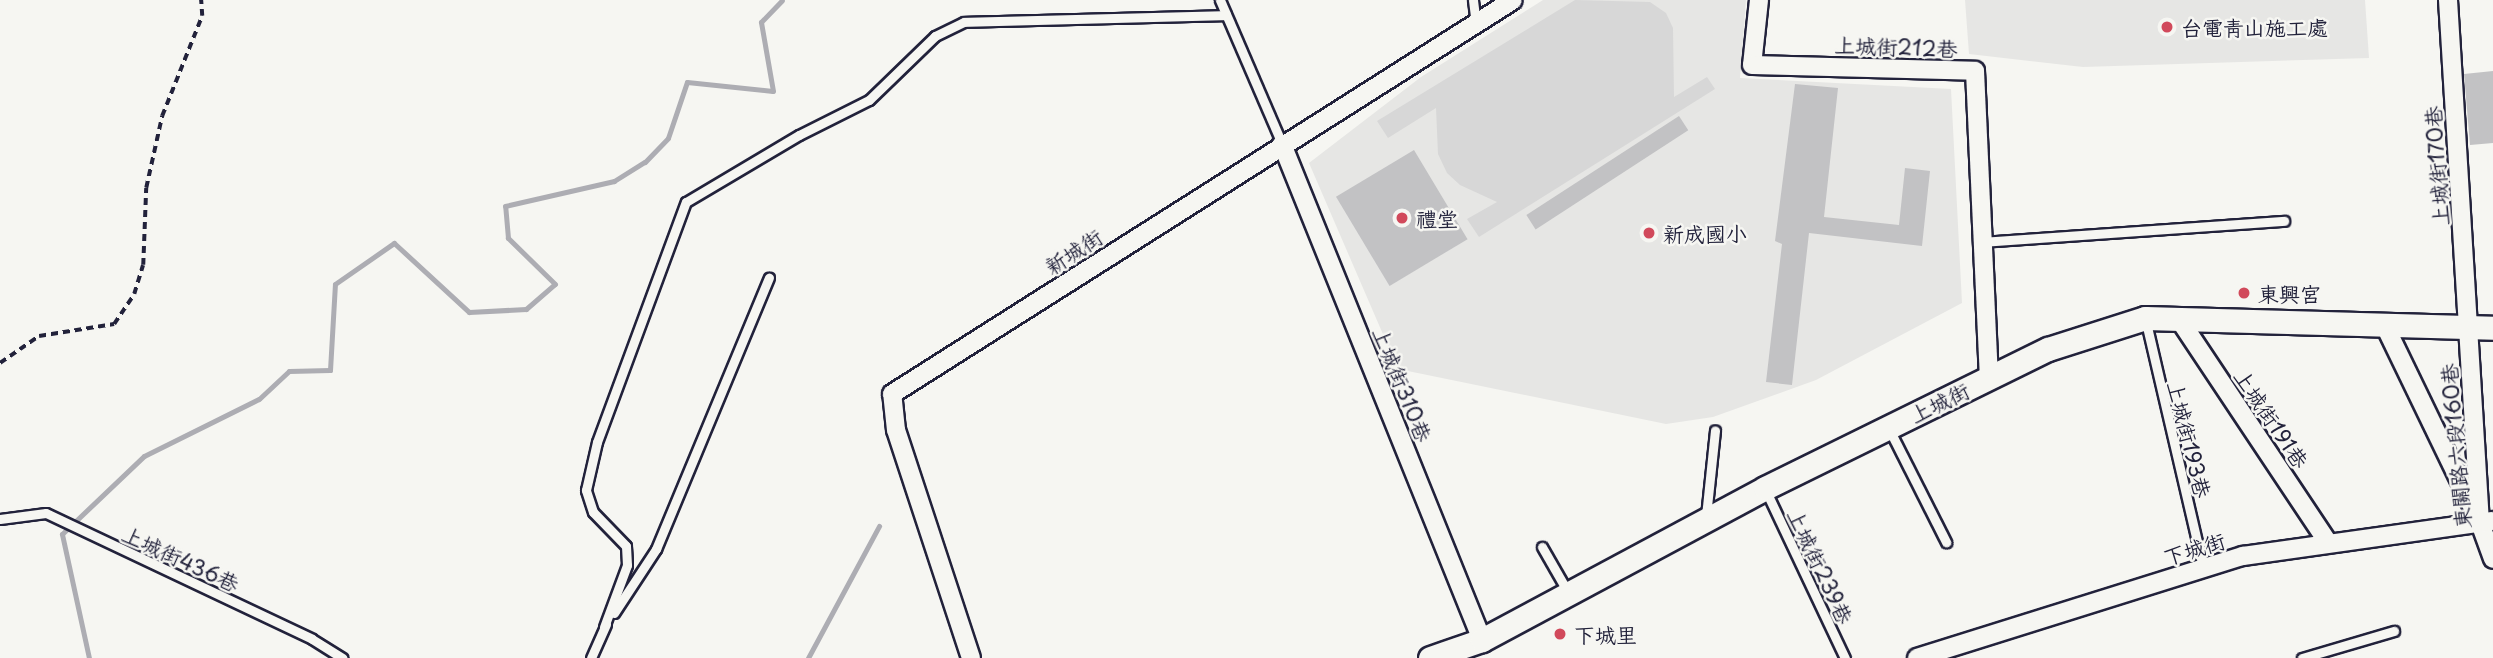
<!DOCTYPE html>
<meta charset="utf-8">
<style>
body{margin:0}
#map{position:relative;width:2493px;height:658px;overflow:hidden;background:#f6f6f2;font-family:"Playpen Sans","LXGW WenKai TC",sans-serif}
div>[style]{position:absolute}
[style*='--x']{left:calc(var(--x)*1px);top:calc(var(--y)*1px);width:calc(var(--w)*1px);rotate:calc(var(--a)*1deg)}
.built>*{inset:0;background:#e6e6e4}
.green>*{inset:0;background:#d7d7d7}
.stream>*{height:5px;margin:-2.5px;padding:0 2.5px;transform-origin:2.5px;border-radius:2.5px;background:#adadb3}
.building>*{inset:0;background:#c2c2c4;transform-origin:0 0}
.path>*{height:3.5px;margin-top:-1.75px;transform-origin:0;background:repeating-linear-gradient(90deg,#22223b 0 7px,transparent 0 12px)}
.roads{filter:drop-shadow(2px 0 #22223b) drop-shadow(-2px 0 #22223b) drop-shadow(0 2px #22223b) drop-shadow(0 -2px #22223b)}
.service>*{height:9px;margin:-4.5px;padding:0 4.5px;transform-origin:4.5px;border-radius:4.5px;background:#f6f6f2}
.minor>*{height:18px;margin:-9px;padding:0 9px;transform-origin:9px;border-radius:9px;background:#f6f6f2}
.tertiary>*{height:23px;margin:-11.5px;padding:0 11.5px;transform-origin:11.5px;border-radius:11.5px;background:#f6f6f2}
.dots>*{width:19px;height:19px;translate:-50% -50%;box-sizing:border-box;border:4px solid #f6f6f2;border-radius:50%}
span{translate:-50% -50%;white-space:nowrap;text-align:center;line-height:1.15;-webkit-text-stroke:5px #f6f6f2;paint-order:stroke}
.poi-label{font-size:21px;color:#22223b}
.left{translate:0 -50%;text-align:left}
.street-label{font-size:21px;color:#22223b}
</style>
<div id="map">
<div class="built">
<div style="clip-path:polygon(1543px 0,1746px 0,1740px 78px,1951px 89px,1962px 303px,1816px 380px,1713px 417px,1666px 424px,1398px 369px,1309px 163px,1421px 77px)"></div>
<div style="clip-path:polygon(1965px 0,2365px 0,2369px 58px,2083px 67px,1969px 54px)"></div>
</div>
<div class="green">
<div style="clip-path:polygon(1575px 0,1650px 2px,1666px 13px,1673px 28px,1674px 97px,1707px 77px,1715px 89px,1479px 237px,1467px 219px,1497px 202px,1460px 185px,1447px 173px,1438px 154px,1436px 108px,1388px 138px,1377px 121px)"></div>
</div>
<div class="stream">
<div style="--x:89;--y:658;--w:127;--a:-102.3"></div>
<div style="--x:62;--y:534;--w:113;--a:-43.6"></div>
<div style="--x:144;--y:456;--w:128;--a:-26.4"></div>
<div style="--x:259;--y:399;--w:41;--a:-43"></div>
<div style="--x:289;--y:371;--w:41;--a:-1.4"></div>
<div style="--x:330;--y:370;--w:86;--a:-86.7"></div>
<div style="--x:335;--y:284;--w:72;--a:-34.8"></div>
<div style="--x:394;--y:243;--w:102;--a:42.6"></div>
<div style="--x:469;--y:312;--w:57;--a:-3"></div>
<div style="--x:526;--y:309;--w:38;--a:-41"></div>
<div style="--x:555;--y:284;--w:66;--a:-135.6"></div>
<div style="--x:508;--y:238;--w:32;--a:-95"></div>
<div style="--x:505;--y:206;--w:112;--a:-12.9"></div>
<div style="--x:614;--y:181;--w:36;--a:-32"></div>
<div style="--x:645;--y:162;--w:33;--a:-46"></div>
<div style="--x:668;--y:138;--w:59;--a:-71.3"></div>
<div style="--x:687;--y:82;--w:86;--a:6"></div>
<div style="--x:773;--y:91;--w:70;--a:-99.9"></div>
<div style="--x:761;--y:22;--w:30;--a:-46"></div>
<div style="--x:808;--y:658;--w:150;--a:-61.7"></div>
</div>
<div class="building">
<div style="clip-path:polygon(2493px 71px,2493px 143px,2470px 145px,2464px 74px)"></div>
<div style="clip-path:polygon(1795px 84px,1838px 88px,1824px 217px,1899px 225px,1905px 168px,1930px 171px,1922px 246px,1809px 233px,1792px 385px,1766px 382px,1782px 244px,1775px 241px)"></div>
<div style="left:1679px;top:116px;width:17px;height:182px;rotate:57deg"></div>
<div style="left:1414px;top:150px;width:104px;height:91px;rotate:59deg"></div>
</div>
<div class="path">
<div style="--x:0;--y:363;--w:47;--a:-34.7"></div>
<div style="--x:39;--y:336;--w:76;--a:-9.1"></div>
<div style="--x:114;--y:324;--w:36;--a:-56"></div>
<div style="--x:134;--y:294;--w:30;--a:-73"></div>
<div style="--x:143;--y:265;--w:77;--a:-87.8"></div>
<div style="--x:146;--y:188;--w:74;--a:-77.5"></div>
<div style="--x:162;--y:116;--w:108;--a:-68.2"></div>
<div style="--x:202;--y:16;--w:16;--a:-94"></div>
</div>
<div class="roads">
<div class="service">
<div style="--x:1220;--y:0;--w:157;--a:66.7"></div>
<div style="--x:1473;--y:0;--w:23;--a:83"></div>
<div style="--x:1982;--y:242;--w:303;--a:-4"></div>
<div style="--x:2145;--y:318;--w:257;--a:76.9"></div>
<div style="--x:1889;--y:429;--w:127;--a:63.2"></div>
<div style="--x:1765;--y:489;--w:187;--a:64.7"></div>
<div style="--x:1706;--y:516;--w:86;--a:-84"></div>
<div style="--x:0;--y:519;--w:46;--a:-7.4"></div>
<div style="--x:46;--y:513;--w:294;--a:25.3"></div>
<div style="--x:312;--y:639;--w:36;--a:32"></div>
<div style="--x:1542;--y:547;--w:54;--a:60.1"></div>
<div style="--x:614;--y:613;--w:77;--a:-56.7"></div>
<div style="--x:656;--y:549;--w:294;--a:-67.4"></div>
<div style="--x:604;--y:627;--w:66;--a:-69.6"></div>
<div style="--x:627;--y:565;--w:19;--a:-93"></div>
<div style="--x:626;--y:546;--w:47;--a:-134.1"></div>
<div style="--x:593;--y:512;--w:23;--a:-108"></div>
<div style="--x:586;--y:490;--w:49;--a:-77.1"></div>
<div style="--x:597;--y:442;--w:256;--a:-69.7"></div>
<div style="--x:686;--y:202;--w:131;--a:-30.7"></div>
<div style="--x:799;--y:135;--w:78;--a:-26.6"></div>
<div style="--x:869;--y:100;--w:92;--a:-44.1"></div>
<div style="--x:935;--y:36;--w:32;--a:-26"></div>
<div style="--x:964;--y:22;--w:262;--a:-1.5"></div>
<div style="--x:591;--y:658;--w:37;--a:-66"></div>
<div style="--x:2302;--y:658;--w:96;--a:-16.4"></div>
</div>
<div class="minor">
<div style="--x:1759;--y:0;--w:65;--a:96.1"></div>
<div style="--x:1752;--y:65;--w:223;--a:1.5"></div>
<div style="--x:1975;--y:71;--w:307;--a:87.4"></div>
<div style="--x:2448;--y:0;--w:524;--a:86.5"></div>
<div style="--x:2480;--y:523;--w:38;--a:70"></div>
<div style="--x:1282;--y:144;--w:535;--a:68.04"></div>
<div style="--x:2179;--y:319;--w:267;--a:56.3"></div>
<div style="--x:2385;--y:326;--w:209;--a:64.2"></div>
<div style="--x:971;--y:658;--w:240;--a:-108.2"></div>
<div style="--x:896;--y:430;--w:36;--a:-96"></div>
<div style="--x:892;--y:394;--w:735;--a:-32.39"></div>
<div style="--x:1917;--y:658;--w:342;--a:-17.4"></div>
<div style="--x:2243;--y:556;--w:252;--a:-8"></div>
</div>
<div class="tertiary">
<div style="--x:1430;--y:658;--w:55;--a:-19.1"></div>
<div style="--x:1482;--y:640;--w:321;--a:-28.2"></div>
<div style="--x:1765;--y:488;--w:315;--a:-26.2"></div>
<div style="--x:2048;--y:349;--w:102;--a:-17.7"></div>
<div style="--x:2145;--y:318;--w:348;--a:1.6"></div>
</div>
</div>
<div class="dots">
<div style="left:2167px;top:27px;background:#d1495b"></div>
<div style="left:1402px;top:218px;background:#d1495b"></div>
<div style="left:1649px;top:233px;background:#d1495b"></div>
<div style="left:2244px;top:293px;background:#d1495b"></div>
<div style="left:1560px;top:634px;background:#d1495b"></div>
</div>
<div class="poi-label">
<span class="left" style="left:2181px;top:27px">台電青山施工處</span>
<span class="left" style="left:1416px;top:218px">禮堂</span>
<span class="left" style="left:1663px;top:233px">新成國小</span>
<span class="left" style="left:2258px;top:293px">東興宮</span>
<span class="left" style="left:1574px;top:634px">下城里</span>
</div>
<div class="street-label">
<span style="left:1896px;top:46px;rotate:2deg">上城街212巷</span>
<span style="left:2436px;top:166px;rotate:-94deg">上城街170巷</span>
<span style="left:1073px;top:251px;rotate:-33deg">新城街</span>
<span style="left:1403px;top:384px;rotate:68deg">上城街310巷</span>
<span style="left:1939px;top:402px;rotate:-26deg">上城街</span>
<span style="left:2272px;top:418px;rotate:56deg">上城街191巷</span>
<span style="left:2190px;top:439px;rotate:76deg">上城街193巷</span>
<span style="left:2455px;top:446px;rotate:-95deg">東關路六段160巷</span>
<span style="left:2194px;top:548px;rotate:-17deg">下城街</span>
<span style="left:181px;top:558px;rotate:25deg">上城街436巷</span>
<span style="left:1821px;top:566px;rotate:65deg">上城街239巷</span>
</div>
</div>
